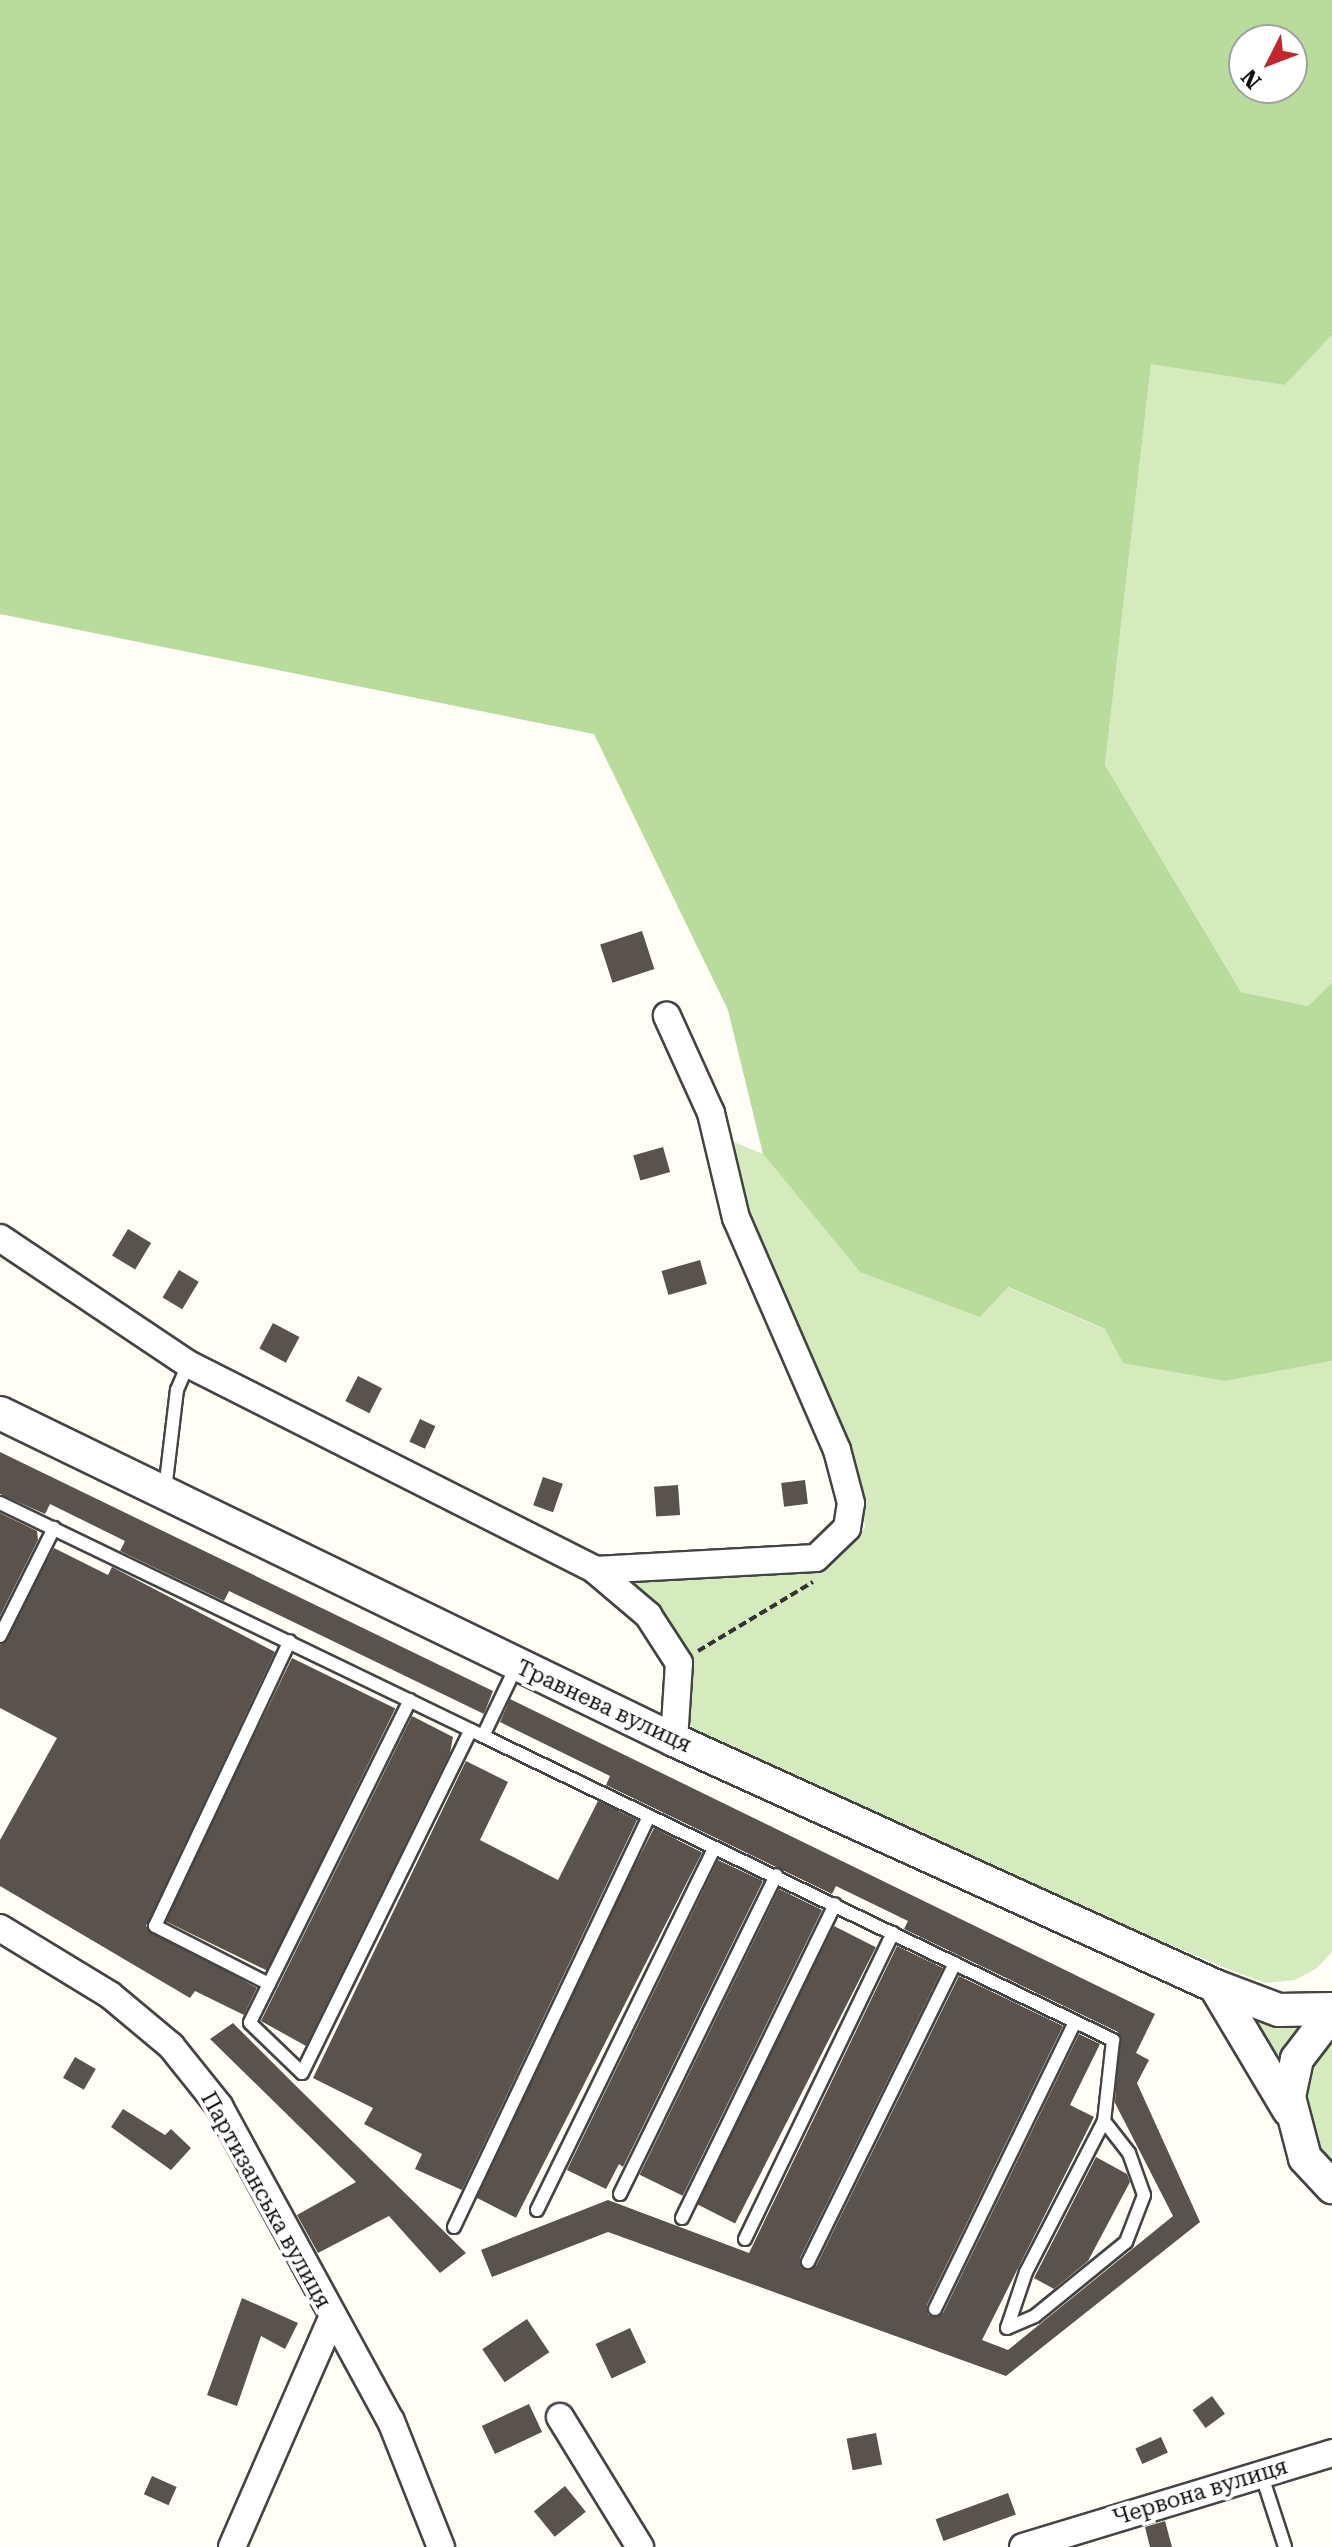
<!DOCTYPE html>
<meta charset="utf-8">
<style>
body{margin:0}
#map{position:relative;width:1332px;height:2547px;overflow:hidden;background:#fffdf5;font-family:"Roboto Serif",serif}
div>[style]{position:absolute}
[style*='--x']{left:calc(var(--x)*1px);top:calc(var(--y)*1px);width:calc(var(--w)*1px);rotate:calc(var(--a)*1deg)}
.green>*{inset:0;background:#d5ebbd}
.forest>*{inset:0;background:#b9dc9c}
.building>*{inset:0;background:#5a524d;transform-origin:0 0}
.path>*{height:4px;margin-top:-2px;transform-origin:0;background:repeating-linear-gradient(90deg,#333 0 8px,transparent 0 12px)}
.roads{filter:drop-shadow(2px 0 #444) drop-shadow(-2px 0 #444) drop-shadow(0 2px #444) drop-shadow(0 -2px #444)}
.service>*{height:12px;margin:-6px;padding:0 6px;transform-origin:6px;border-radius:6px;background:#fff}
.minor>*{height:26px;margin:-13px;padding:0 13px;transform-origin:13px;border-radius:13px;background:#fff}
.tertiary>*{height:32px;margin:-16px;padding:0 16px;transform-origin:16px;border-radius:16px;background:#fff}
span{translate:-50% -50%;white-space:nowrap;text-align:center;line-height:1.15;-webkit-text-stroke:8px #fff;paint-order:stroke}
.street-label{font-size:22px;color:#111}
.north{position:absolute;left:1228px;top:24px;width:80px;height:80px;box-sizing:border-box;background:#fff;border:2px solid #a0a0a0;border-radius:50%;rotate:228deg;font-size:22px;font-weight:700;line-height:32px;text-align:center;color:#111}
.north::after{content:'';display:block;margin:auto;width:28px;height:36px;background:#c4262e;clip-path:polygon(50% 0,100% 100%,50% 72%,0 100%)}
</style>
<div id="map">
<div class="green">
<div style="clip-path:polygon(1332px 335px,1332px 982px,1308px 1006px,1241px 992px,1105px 765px,1151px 363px,1285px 385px)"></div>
<div style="clip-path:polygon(724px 1138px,763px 1154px,860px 1272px,1007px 1287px,1224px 1381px,1332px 1361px,1332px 1952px,1317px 1968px,1295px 1980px,1266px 1983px,1235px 1972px,703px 1747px,689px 1721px,693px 1661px,622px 1570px,811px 1574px,855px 1542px,865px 1527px,856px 1464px,756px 1243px)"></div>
<div style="clip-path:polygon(1253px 2019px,1300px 2020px,1282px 2061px)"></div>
<div style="clip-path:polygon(1332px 2031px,1332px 2170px,1316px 2151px,1303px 2086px)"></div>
</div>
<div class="forest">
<div style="clip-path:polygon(evenodd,0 0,1332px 0,1332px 335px,1285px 385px,1151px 364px,1105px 765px,1241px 992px,1308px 1006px,1332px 982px,1332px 1361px,1225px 1381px,1123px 1363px,1105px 1329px,1008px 1287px,980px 1317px,860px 1272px,763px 1154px,728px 1010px,594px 734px,0 614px,0 0,1244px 40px,1292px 40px,1292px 88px,1244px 88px,1244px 40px)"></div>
</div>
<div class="building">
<div style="left:642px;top:931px;width:40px;height:44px;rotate:72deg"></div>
<div style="left:663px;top:1147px;width:26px;height:31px;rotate:74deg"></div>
<div style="left:128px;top:1229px;width:27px;height:31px;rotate:31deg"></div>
<div style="left:700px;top:1260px;width:25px;height:40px;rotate:74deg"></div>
<div style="left:179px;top:1270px;width:23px;height:32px;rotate:31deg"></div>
<div style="left:273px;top:1323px;width:30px;height:29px;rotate:28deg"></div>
<div style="left:358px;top:1376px;width:27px;height:28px;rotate:27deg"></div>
<div style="left:420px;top:1419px;width:17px;height:25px;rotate:25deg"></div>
<div style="clip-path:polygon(0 1452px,493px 1691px,484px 1714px,229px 1591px,224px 1601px,120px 1551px,125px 1541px,50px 1504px,45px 1514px,0 1494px)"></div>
<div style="left:543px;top:1477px;width:21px;height:30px;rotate:19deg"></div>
<div style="left:805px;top:1480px;width:24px;height:24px;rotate:83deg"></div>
<div style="left:678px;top:1485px;width:30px;height:24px;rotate:86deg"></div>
<div style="clip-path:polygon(0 1513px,37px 1531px,38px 1540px,0 1616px)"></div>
<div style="clip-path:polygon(54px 1548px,108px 1575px,112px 1567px,275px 1652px,146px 1926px,257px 1988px,244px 2015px,195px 1991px,190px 1998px,0 1886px,0 1840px,57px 1738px,0 1708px,0 1645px)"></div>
<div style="left:292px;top:1658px;width:115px;height:292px;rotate:26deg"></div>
<div style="clip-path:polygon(510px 1699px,1155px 2014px,1136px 2053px,1149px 2060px,1137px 2083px,1200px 2222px,1006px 2376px,608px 2232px,492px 2277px,481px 2250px,608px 2200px,749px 2253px,897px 1946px,943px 1968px,800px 2258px,801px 2268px,816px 2266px,959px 1976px,1063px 2026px,927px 2305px,928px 2315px,943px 2313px,1079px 2034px,1100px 2044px,1070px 2105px,1094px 2117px,982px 2340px,1008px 2350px,1173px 2216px,1115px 2103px,1118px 2032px,904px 1929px,908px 1921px,836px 1886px,832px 1894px,606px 1785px,610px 1776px,500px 1722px)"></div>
<div style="clip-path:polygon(412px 1716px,453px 1737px,450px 1753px,306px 2046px,261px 2021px)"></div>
<div style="clip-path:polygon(466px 1761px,508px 1782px,480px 1840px,558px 1880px,598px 1801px,637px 1820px,462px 2190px,415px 2169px,422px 2154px,364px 2124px,373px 2108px,313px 2078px)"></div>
<div style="left:654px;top:1828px;width:54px;height:410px;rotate:27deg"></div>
<div style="clip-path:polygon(718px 1860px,763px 1881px,623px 2167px,619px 2164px,606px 2189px,567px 2170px)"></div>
<div style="left:779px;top:1889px;width:48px;height:318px;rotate:26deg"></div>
<div style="left:834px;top:1926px;width:47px;height:310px;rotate:27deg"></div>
<div style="clip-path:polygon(233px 2023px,294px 2084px,466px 2253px,440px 2273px,389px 2216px,318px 2253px,297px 2215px,356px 2182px,210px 2039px)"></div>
<div style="left:75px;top:2057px;width:24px;height:24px;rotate:30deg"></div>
<div style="clip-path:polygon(123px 2109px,165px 2135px,171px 2129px,191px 2148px,171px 2170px,111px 2127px)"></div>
<div style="clip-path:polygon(1096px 2157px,1127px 2174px,1130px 2182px,1088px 2261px,1054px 2289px,1034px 2278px)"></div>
<div style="clip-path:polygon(242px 2298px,298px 2323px,285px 2349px,261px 2336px,237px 2406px,207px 2395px)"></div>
<div style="left:527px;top:2319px;width:40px;height:54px;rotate:56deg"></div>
<div style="left:630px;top:2328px;width:38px;height:38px;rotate:65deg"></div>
<div style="left:1212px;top:2396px;width:22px;height:24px;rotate:54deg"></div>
<div style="left:529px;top:2404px;width:31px;height:52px;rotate:65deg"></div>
<div style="left:876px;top:2433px;width:32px;height:30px;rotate:79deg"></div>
<div style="left:1161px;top:2437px;width:17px;height:28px;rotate:66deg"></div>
<div style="left:152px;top:2476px;width:27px;height:20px;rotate:24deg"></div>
<div style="left:565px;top:2486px;width:33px;height:40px;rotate:51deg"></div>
<div style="left:1008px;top:2493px;width:23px;height:77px;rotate:70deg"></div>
<div style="clip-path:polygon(1165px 2521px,1172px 2547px,1150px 2547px,1145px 2527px)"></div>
</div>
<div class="path">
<div style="--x:698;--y:1651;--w:134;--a:-31"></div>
</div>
<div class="roads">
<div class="service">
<div style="--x:165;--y:1490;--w:101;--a:-83.2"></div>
<div style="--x:177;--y:1390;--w:28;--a:-67"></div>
<div style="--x:0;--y:1503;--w:536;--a:25.75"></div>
<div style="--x:483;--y:1736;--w:76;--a:-64.4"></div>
<div style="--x:0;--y:1636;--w:121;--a:-63.4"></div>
<div style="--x:410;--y:1700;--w:360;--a:116.4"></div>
<div style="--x:250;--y:2023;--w:72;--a:43.9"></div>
<div style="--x:302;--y:2073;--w:382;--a:-63.8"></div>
<div style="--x:483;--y:1736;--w:700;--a:25.76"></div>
<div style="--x:1113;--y:2040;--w:81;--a:96.3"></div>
<div style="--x:1104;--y:2121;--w:170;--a:117.3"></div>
<div style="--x:1026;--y:2272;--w:59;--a:108.7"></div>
<div style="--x:1007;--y:2328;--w:30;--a:-23"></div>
<div style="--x:1035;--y:2316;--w:117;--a:-39.1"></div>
<div style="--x:1126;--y:2242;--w:50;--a:-69"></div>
<div style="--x:1144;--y:2195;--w:45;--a:-109.7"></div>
<div style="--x:1129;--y:2153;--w:41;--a:-128"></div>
<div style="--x:269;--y:1984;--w:128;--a:-153"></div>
<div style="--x:155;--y:1926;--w:315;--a:-64.7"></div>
<div style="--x:620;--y:2194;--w:355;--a:-63.9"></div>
<div style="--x:537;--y:2210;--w:403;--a:-63.9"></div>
<div style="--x:682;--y:2218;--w:349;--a:-64"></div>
<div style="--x:454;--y:2227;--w:454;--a:-64.6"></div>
<div style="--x:745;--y:2239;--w:340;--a:-64.2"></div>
<div style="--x:808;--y:2262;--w:333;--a:-63.8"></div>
<div style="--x:935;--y:2309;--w:319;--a:-64"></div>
<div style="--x:1261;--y:2473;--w:78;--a:72"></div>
</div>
<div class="minor">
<div style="--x:0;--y:1238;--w:226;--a:33.8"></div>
<div style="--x:188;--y:1364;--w:456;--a:26.8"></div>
<div style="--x:595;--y:1570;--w:221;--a:-3.1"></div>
<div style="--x:816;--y:1558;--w:43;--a:-44.1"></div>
<div style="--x:847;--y:1528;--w:25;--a:-81"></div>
<div style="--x:851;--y:1503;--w:55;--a:-104.8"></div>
<div style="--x:837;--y:1450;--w:253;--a:-113.5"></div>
<div style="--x:736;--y:1218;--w:108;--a:-103.4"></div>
<div style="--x:711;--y:1113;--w:107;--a:-114.4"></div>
<div style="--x:595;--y:1570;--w:70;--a:40.3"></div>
<div style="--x:648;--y:1615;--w:57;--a:57.1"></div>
<div style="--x:679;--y:1663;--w:77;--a:93.7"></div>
<div style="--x:0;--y:1928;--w:129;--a:31.3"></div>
<div style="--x:110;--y:1995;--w:80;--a:39.9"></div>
<div style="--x:171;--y:2046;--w:77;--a:51.3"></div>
<div style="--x:219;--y:2106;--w:359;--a:61.4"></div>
<div style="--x:391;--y:2421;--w:136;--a:68.4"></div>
<div style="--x:560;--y:2417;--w:153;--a:58.4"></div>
<div style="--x:232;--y:2547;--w:250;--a:-66.4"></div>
<div style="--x:1023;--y:2547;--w:323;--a:-16.9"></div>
</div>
<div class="tertiary">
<div style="--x:0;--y:1413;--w:749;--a:25.88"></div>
<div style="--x:674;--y:1740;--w:594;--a:24.45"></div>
<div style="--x:1215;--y:1986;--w:68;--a:20.6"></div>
<div style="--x:1279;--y:2010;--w:53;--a:-1.1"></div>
<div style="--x:1215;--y:1986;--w:144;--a:59.2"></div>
<div style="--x:1332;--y:2013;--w:58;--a:127.3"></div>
<div style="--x:1297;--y:2059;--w:39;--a:102"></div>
<div style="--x:1289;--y:2097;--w:63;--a:75.3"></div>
<div style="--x:1305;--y:2158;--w:40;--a:47"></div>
</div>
</div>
<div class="street-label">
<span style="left:604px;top:1706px;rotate:25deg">Травнева вулиця</span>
<span style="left:266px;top:2200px;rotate:61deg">Партизанська вулиця</span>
<span style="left:1200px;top:2492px;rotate:-17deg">Червона вулиця</span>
</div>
<div class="north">N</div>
</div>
